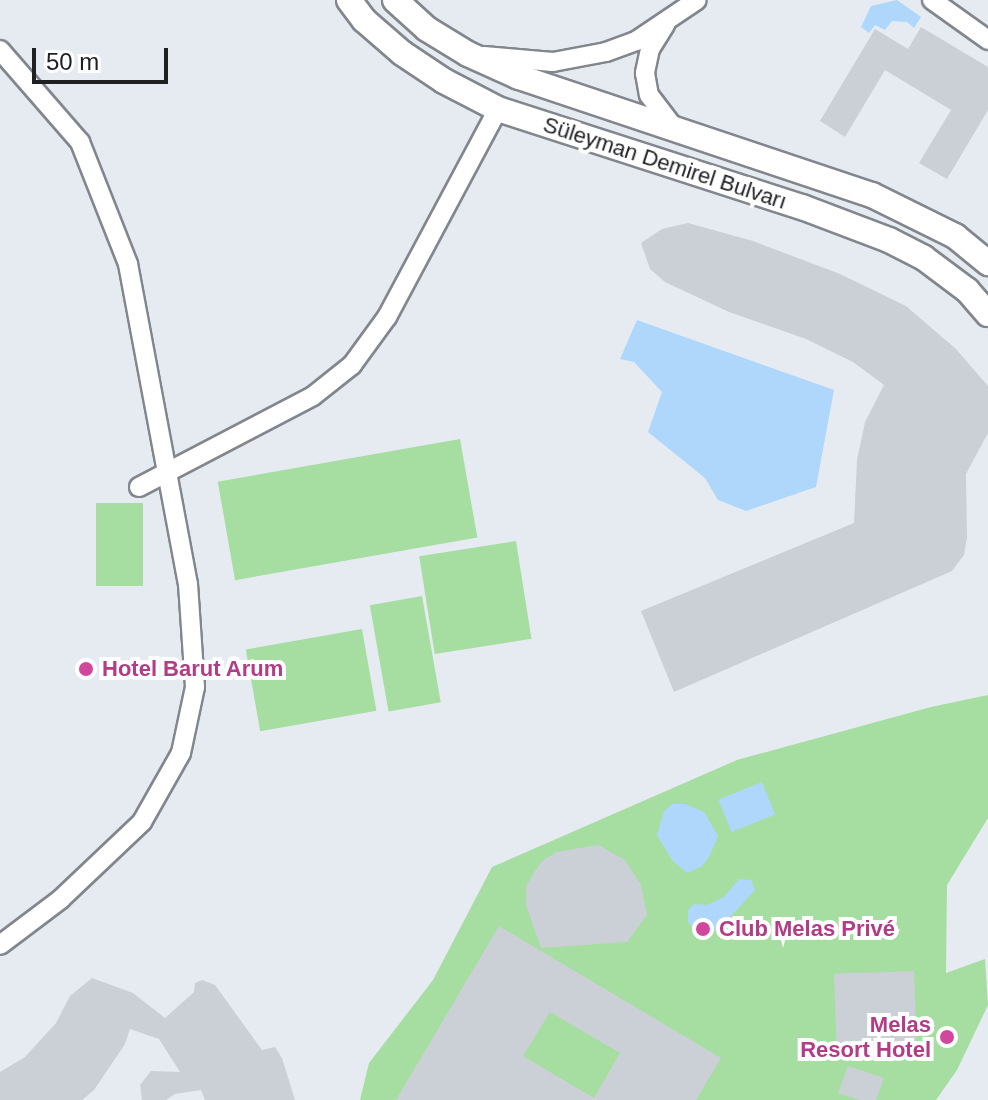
<!DOCTYPE html>
<meta charset="utf-8">
<style>
body{margin:0}
#map{position:relative;width:988px;height:1100px;overflow:hidden;background:#e6ebf2;font-family:Helvetica,sans-serif}
div>[style]{position:absolute}
[style*='--x']{left:calc(var(--x)*1px);top:calc(var(--y)*1px);width:calc(var(--w)*1px);rotate:calc(var(--a)*1deg)}
.green>*{inset:0;background:#a5dea0;transform-origin:0 0}
.water>*{inset:0;background:#aed7fb;transform-origin:0 0}
.building>*{inset:0;background:#cbd0d7;transform-origin:0 0}
.roads{filter:drop-shadow(2px 0 #82868d) drop-shadow(-2px 0 #82868d) drop-shadow(0 2px #82868d) drop-shadow(0 -2px #82868d)}
.street>*{height:18px;margin:-9px;padding:0 9px;transform-origin:9px;border-radius:9px;background:#fff}
.secondary>*{height:24px;margin:-12px;padding:0 12px;transform-origin:12px;border-radius:12px;background:#fff}
.dots>*{width:22px;height:22px;translate:-50% -50%;box-sizing:border-box;border:4px solid #fff;border-radius:50%}
span{translate:-50% -50%;white-space:nowrap;text-align:center;line-height:1.15;-webkit-text-stroke:8px #fff;paint-order:stroke}
.street-label{font-size:22px;color:#1e2022}
.hotel-label{font-size:22px;color:#b23c85;font-weight:700}
.left{translate:0 -50%;text-align:left}
.right{translate:-100% -50%;text-align:right}
.scale{position:absolute;left:32px;top:48px;width:136px;height:36px;box-sizing:border-box;border:4px solid #1e2022;border-top:0;padding-left:10px;font-size:24px;line-height:28px;white-space:nowrap;color:#1e2022;-webkit-text-stroke:6px #fff;paint-order:stroke}
</style>
<div id="map">
<div class="green">
<div style="left:460px;top:439px;width:100px;height:246px;rotate:80deg"></div>
<div style="left:96px;top:503px;width:47px;height:83px"></div>
<div style="left:516px;top:541px;width:99px;height:98px;rotate:81deg"></div>
<div style="left:422px;top:596px;width:108px;height:53px;rotate:80deg"></div>
<div style="left:362px;top:629px;width:83px;height:118px;rotate:80deg"></div>
<div style="clip-path:polygon(988px 695px,988px 818px,947px 885px,946px 973px,985px 959px,988px 1005px,957px 1070px,936px 1100px,360px 1100px,369px 1063px,433px 980px,492px 867px,737px 760px,931px 707px)"></div>
</div>
<div class="water">
<div style="clip-path:polygon(897px 0,921px 17px,914px 28px,907px 22px,892px 21px,885px 30px,875px 25px,869px 33px,861px 27px,871px 6px)"></div>
<div style="clip-path:polygon(637px 320px,834px 390px,816px 487px,746px 511px,718px 500px,705px 478px,648px 432px,662px 392px,634px 362px,620px 359px)"></div>
<div style="left:762px;top:782px;width:35px;height:47px;rotate:68deg"></div>
<div style="clip-path:polygon(672px 804px,685px 804px,704px 812px,718px 836px,709px 857px,701px 867px,687px 873px,672px 860px,657px 835px,664px 811px)"></div>
<div style="clip-path:polygon(739px 879px,751px 880px,755px 890px,720px 928px,703px 936px,688px 922px,688px 910px,694px 904px,707px 905px,724px 897px)"></div>
</div>
<div class="building">
<div style="clip-path:polygon(921px 27px,988px 67px,988px 110px,947px 179px,919px 163px,951px 110px,885px 70px,845px 137px,820px 121px,875px 29px,908px 49px)"></div>
<div style="clip-path:polygon(688px 223px,753px 241px,840px 274px,906px 306px,956px 349px,988px 386px,988px 433px,966px 474px,967px 538px,964px 555px,952px 571px,674px 692px,641px 611px,854px 523px,857px 460px,865px 422px,884px 385px,853px 362px,806px 339px,729px 312px,665px 282px,650px 269px,641px 243px,662px 229px)"></div>
<div style="clip-path:polygon(598px 845px,625px 860px,641px 885px,647px 915px,627px 942px,541px 948px,526px 905px,526px 887px,533px 874px,542px 861px,556px 852px)"></div>
<div style="clip-path:polygon(evenodd,499px 926px,721px 1058px,696px 1100px,396px 1100px,499px 926px,550px 1012px,620px 1053px,594px 1098px,523px 1056px,550px 1012px)"></div>
<div style="left:914px;top:971px;width:81px;height:80px;rotate:88deg"></div>
<div style="clip-path:polygon(92px 978px,133px 993px,165px 1018px,194px 992px,195px 983px,202px 980px,215px 985px,262px 1050px,275px 1047px,282px 1058px,295px 1100px,205px 1100px,201px 1090px,175px 1094px,166px 1100px,142px 1100px,140px 1085px,151px 1071px,180px 1072px,159px 1039px,130px 1029px,125px 1044px,94px 1090px,82px 1100px,0 1100px,0 1072px,25px 1057px,56px 1023px,70px 996px)"></div>
<div style="clip-path:polygon(848px 1066px,884px 1078px,876px 1100px,860px 1100px,838px 1093px)"></div>
</div>
<div class="roads">
<div class="street">
<div style="--x:932;--y:0;--w:69;--a:35.5"></div>
<div style="--x:665;--y:25;--w:28;--a:122"></div>
<div style="--x:650;--y:49;--w:25;--a:102"></div>
<div style="--x:645;--y:73;--w:22;--a:80"></div>
<div style="--x:649;--y:95;--w:43;--a:52.6"></div>
<div style="--x:0;--y:50;--w:122;--a:49"></div>
<div style="--x:80;--y:142;--w:131;--a:68.5"></div>
<div style="--x:128;--y:264;--w:326;--a:79.4"></div>
<div style="--x:188;--y:584;--w:103;--a:86.1"></div>
<div style="--x:195;--y:687;--w:67;--a:102"></div>
<div style="--x:181;--y:753;--w:79;--a:119.5"></div>
<div style="--x:142;--y:822;--w:112;--a:136.5"></div>
<div style="--x:61;--y:899;--w:76;--a:143"></div>
<div style="--x:484;--y:56;--w:69;--a:5"></div>
<div style="--x:553;--y:62;--w:54;--a:-10.7"></div>
<div style="--x:606;--y:52;--w:32;--a:-20"></div>
<div style="--x:636;--y:41;--w:73;--a:-33.9"></div>
<div style="--x:139;--y:487;--w:196;--a:-27.6"></div>
<div style="--x:313;--y:396;--w:50;--a:-38.5"></div>
<div style="--x:352;--y:365;--w:59;--a:-53.9"></div>
<div style="--x:387;--y:317;--w:236;--a:-61.9"></div>
</div>
<div class="secondary">
<div style="--x:349;--y:0;--w:25;--a:53"></div>
<div style="--x:364;--y:20;--w:50;--a:41"></div>
<div style="--x:402;--y:53;--w:50;--a:33.7"></div>
<div style="--x:444;--y:81;--w:61;--a:27.4"></div>
<div style="--x:498;--y:109;--w:319;--a:17.9"></div>
<div style="--x:802;--y:207;--w:93;--a:20.8"></div>
<div style="--x:889;--y:240;--w:39;--a:27"></div>
<div style="--x:924;--y:258;--w:54;--a:36.7"></div>
<div style="--x:967;--y:290;--w:32;--a:49"></div>
<div style="--x:395;--y:0;--w:43;--a:42.2"></div>
<div style="--x:427;--y:29;--w:48;--a:31.4"></div>
<div style="--x:468;--y:54;--w:56;--a:24.3"></div>
<div style="--x:519;--y:77;--w:372;--a:18.5"></div>
<div style="--x:872;--y:195;--w:93;--a:26.3"></div>
<div style="--x:955;--y:236;--w:43;--a:39.3"></div>
</div>
</div>
<div class="dots">
<div style="left:86px;top:669px;background:#d1479c"></div>
<div style="left:703px;top:929px;background:#d1479c"></div>
<div style="left:947px;top:1037px;background:#d1479c"></div>
</div>
<div class="street-label">
<span style="left:665px;top:163px;rotate:18deg">Süleyman Demirel Bulvarı</span>
</div>
<div class="hotel-label">
<span class="left" style="left:102px;top:669px">Hotel Barut Arum</span>
<span class="left" style="left:719px;top:929px">Club Melas Privé</span>
<span class="right" style="left:931px;top:1037px">Melas<br>Resort Hotel</span>
</div>
<div class="scale">50 m</div>
</div>
